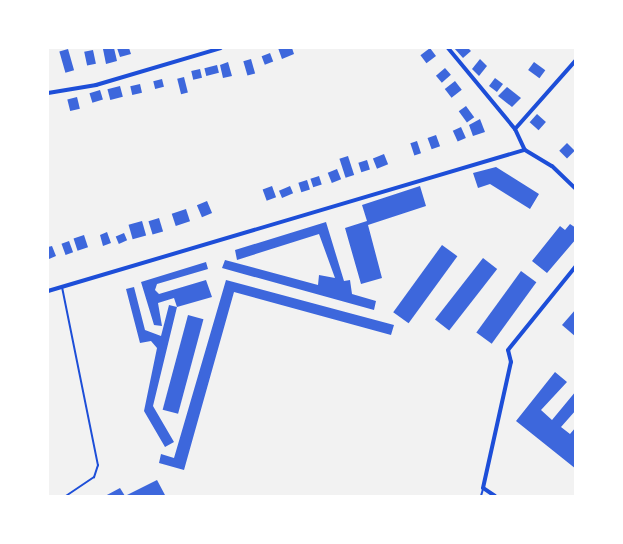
<!DOCTYPE html>
<style>
body{margin:0}
#map{position:relative;width:623px;height:544px;overflow:hidden;background:#f2f2f2;font-family:"PT Sans Narrow",sans-serif}
div>[style]{position:absolute}
[style*='--x']{left:calc(var(--x)*1px);top:calc(var(--y)*1px);width:calc(var(--w)*1px);rotate:calc(var(--a)*1deg)}
.building>*{inset:0;background:#3d67dc;transform-origin:0 0}
.service>*{height:2px;margin:-1px;padding:0 1px;transform-origin:1px;border-radius:1px;background:#1d4ed8}
.minor>*{height:4px;margin:-2px;padding:0 2px;transform-origin:2px;border-radius:2px;background:#1d4ed8}
span{translate:-50% -50%;white-space:nowrap;text-align:center;line-height:1.15;-webkit-text-stroke:4.5px #fff;paint-order:stroke}
.frame{position:absolute;inset:0;border:49px solid #fff;pointer-events:none}
</style>
<div id="map">
<div class="building">
<div style="clip-path:polygon(114px 48px,117px 61px,106px 64px,103px 49px)"></div>
<div style="clip-path:polygon(117px 48px,129px 48px,131px 54px,120px 57px)"></div>
<div style="clip-path:polygon(278px 48px,292px 48px,294px 54px,282px 59px)"></div>
<div style="left:430px;top:48px;width:10px;height:12px;rotate:53deg"></div>
<div style="clip-path:polygon(454px 48px,468px 48px,471px 51px,463px 58px)"></div>
<div style="left:68px;top:49px;width:22px;height:9px;rotate:74deg"></div>
<div style="left:93px;top:50px;width:14px;height:9px;rotate:78deg"></div>
<div style="left:270px;top:53px;width:9px;height:9px;rotate:69deg"></div>
<div style="left:251px;top:59px;width:15px;height:8px;rotate:74deg"></div>
<div style="clip-path:polygon(480px 59px,487px 66px,479px 76px,472px 69px)"></div>
<div style="clip-path:polygon(228px 62px,232px 76px,223px 78px,220px 65px)"></div>
<div style="left:534px;top:62px;width:14px;height:10px;rotate:36deg"></div>
<div style="left:217px;top:65px;width:8px;height:13px;rotate:76deg"></div>
<div style="left:445px;top:68px;width:9px;height:12px;rotate:49deg"></div>
<div style="left:200px;top:69px;width:9px;height:9px;rotate:77deg"></div>
<div style="left:184px;top:77px;width:16px;height:7px;rotate:76deg"></div>
<div style="left:495px;top:78px;width:10px;height:10px;rotate:37deg"></div>
<div style="left:162px;top:79px;width:8px;height:9px;rotate:76deg"></div>
<div style="left:455px;top:81px;width:11px;height:13px;rotate:52deg"></div>
<div style="left:140px;top:84px;width:9px;height:10px;rotate:77deg"></div>
<div style="left:120px;top:86px;width:11px;height:13px;rotate:75deg"></div>
<div style="clip-path:polygon(507px 87px,521px 98px,512px 107px,498px 96px)"></div>
<div style="left:100px;top:90px;width:10px;height:11px;rotate:73deg"></div>
<div style="left:77px;top:97px;width:12px;height:10px;rotate:76deg"></div>
<div style="left:466px;top:106px;width:14px;height:9px;rotate:54deg"></div>
<div style="left:537px;top:114px;width:12px;height:11px;rotate:42deg"></div>
<div style="clip-path:polygon(480px 119px,485px 132px,473px 136px,469px 125px)"></div>
<div style="left:461px;top:127px;width:12px;height:9px;rotate:66deg"></div>
<div style="left:436px;top:135px;width:12px;height:9px;rotate:70deg"></div>
<div style="left:417px;top:141px;width:13px;height:7px;rotate:72deg"></div>
<div style="left:567px;top:143px;width:11px;height:11px;rotate:45deg"></div>
<div style="left:384px;top:154px;width:11px;height:12px;rotate:68deg"></div>
<div style="left:348px;top:156px;width:20px;height:9px;rotate:72deg"></div>
<div style="left:367px;top:160px;width:10px;height:9px;rotate:73deg"></div>
<div style="clip-path:polygon(496px 167px,539px 194px,530px 209px,490px 184px,478px 188px,473px 173px)"></div>
<div style="left:337px;top:169px;width:11px;height:10px;rotate:68deg"></div>
<div style="left:319px;top:176px;width:9px;height:9px;rotate:72deg"></div>
<div style="left:307px;top:180px;width:10px;height:9px;rotate:73deg"></div>
<div style="left:272px;top:186px;width:12px;height:10px;rotate:70deg"></div>
<div style="left:290px;top:186px;width:8px;height:12px;rotate:67deg"></div>
<div style="clip-path:polygon(420px 186px,426px 206px,368px 225px,382px 278px,361px 284px,345px 228px,367px 221px,362px 205px)"></div>
<div style="left:207px;top:201px;width:13px;height:11px;rotate:67deg"></div>
<div style="left:186px;top:209px;width:13px;height:15px;rotate:72deg"></div>
<div style="left:159px;top:218px;width:14px;height:11px;rotate:73deg"></div>
<div style="left:142px;top:221px;width:15px;height:14px;rotate:74deg"></div>
<div style="clip-path:polygon(326px 222px,344px 281px,350px 280px,352px 294px,376px 301px,374px 310px,222px 268px,225px 260px,318px 285px,319px 275px,335px 278px,319px 234px,237px 260px,235px 250px)"></div>
<div style="clip-path:polygon(570px 224px,576px 228px,576px 239px,547px 273px,532px 261px,560px 226px,565px 230px)"></div>
<div style="clip-path:polygon(107px 232px,111px 243px,103px 246px,100px 235px)"></div>
<div style="left:124px;top:233px;width:8px;height:9px;rotate:67deg"></div>
<div style="left:84px;top:235px;width:13px;height:11px;rotate:72deg"></div>
<div style="left:69px;top:241px;width:12px;height:8px;rotate:70deg"></div>
<div style="left:442px;top:245px;width:19px;height:83px;rotate:36deg"></div>
<div style="clip-path:polygon(52px 246px,56px 256px,49px 259px,48px 247px)"></div>
<div style="left:483px;top:258px;width:18px;height:78px;rotate:38deg"></div>
<div style="clip-path:polygon(206px 262px,208px 269px,157px 284px,155px 290px,159px 294px,206px 280px,212px 297px,177px 307px,153px 406px,174px 442px,165px 447px,144px 411px,157px 348px,151px 341px,140px 343px,126px 289px,134px 287px,145px 330px,161px 336px,169px 305px,177px 307px,174px 298px,158px 303px,162px 326px,154px 325px,141px 282px)"></div>
<div style="left:521px;top:271px;width:19px;height:76px;rotate:36deg"></div>
<div style="clip-path:polygon(226px 280px,394px 325px,391px 335px,234px 292px,184px 470px,159px 463px,161px 454px,174px 458px)"></div>
<div style="clip-path:polygon(576px 309px,576px 337px,562px 325px)"></div>
<div style="left:188px;top:315px;width:16px;height:98px;rotate:15deg"></div>
<div style="clip-path:polygon(555px 372px,567px 382px,541px 410px,552px 420px,576px 391px,576px 410px,561px 427px,570px 434px,576px 427px,576px 469px,516px 421px)"></div>
<div style="clip-path:polygon(157px 480px,165px 495px,163px 496px,125px 496px)"></div>
<div style="clip-path:polygon(120px 488px,125px 496px,105px 496px)"></div>
</div>
<div class="service">
<div style="--x:62;--y:287;--w:182;--a:78.6"></div>
<div style="--x:98;--y:465;--w:13;--a:108"></div>
<div style="--x:94;--y:477;--w:34;--a:146"></div>
<div style="--x:481;--y:496;--w:7;--a:-74"></div>
</div>
<div class="minor">
<div style="--x:448;--y:48;--w:105;--a:50.4"></div>
<div style="--x:515;--y:129;--w:23;--a:65"></div>
<div style="--x:48;--y:93;--w:49;--a:-9.5"></div>
<div style="--x:96;--y:85;--w:130;--a:-16.5"></div>
<div style="--x:515;--y:129;--w:92;--a:-48.5"></div>
<div style="--x:48;--y:291;--w:497;--a:-16.5"></div>
<div style="--x:525;--y:150;--w:31;--a:31"></div>
<div style="--x:552;--y:166;--w:33;--a:44"></div>
<div style="--x:495;--y:496;--w:14;--a:-146"></div>
<div style="--x:483;--y:488;--w:129;--a:-77.5"></div>
<div style="--x:511;--y:362;--w:12;--a:-104"></div>
<div style="--x:508;--y:350;--w:108;--a:-51"></div>
</div>
<div class="frame"></div>
</div>
